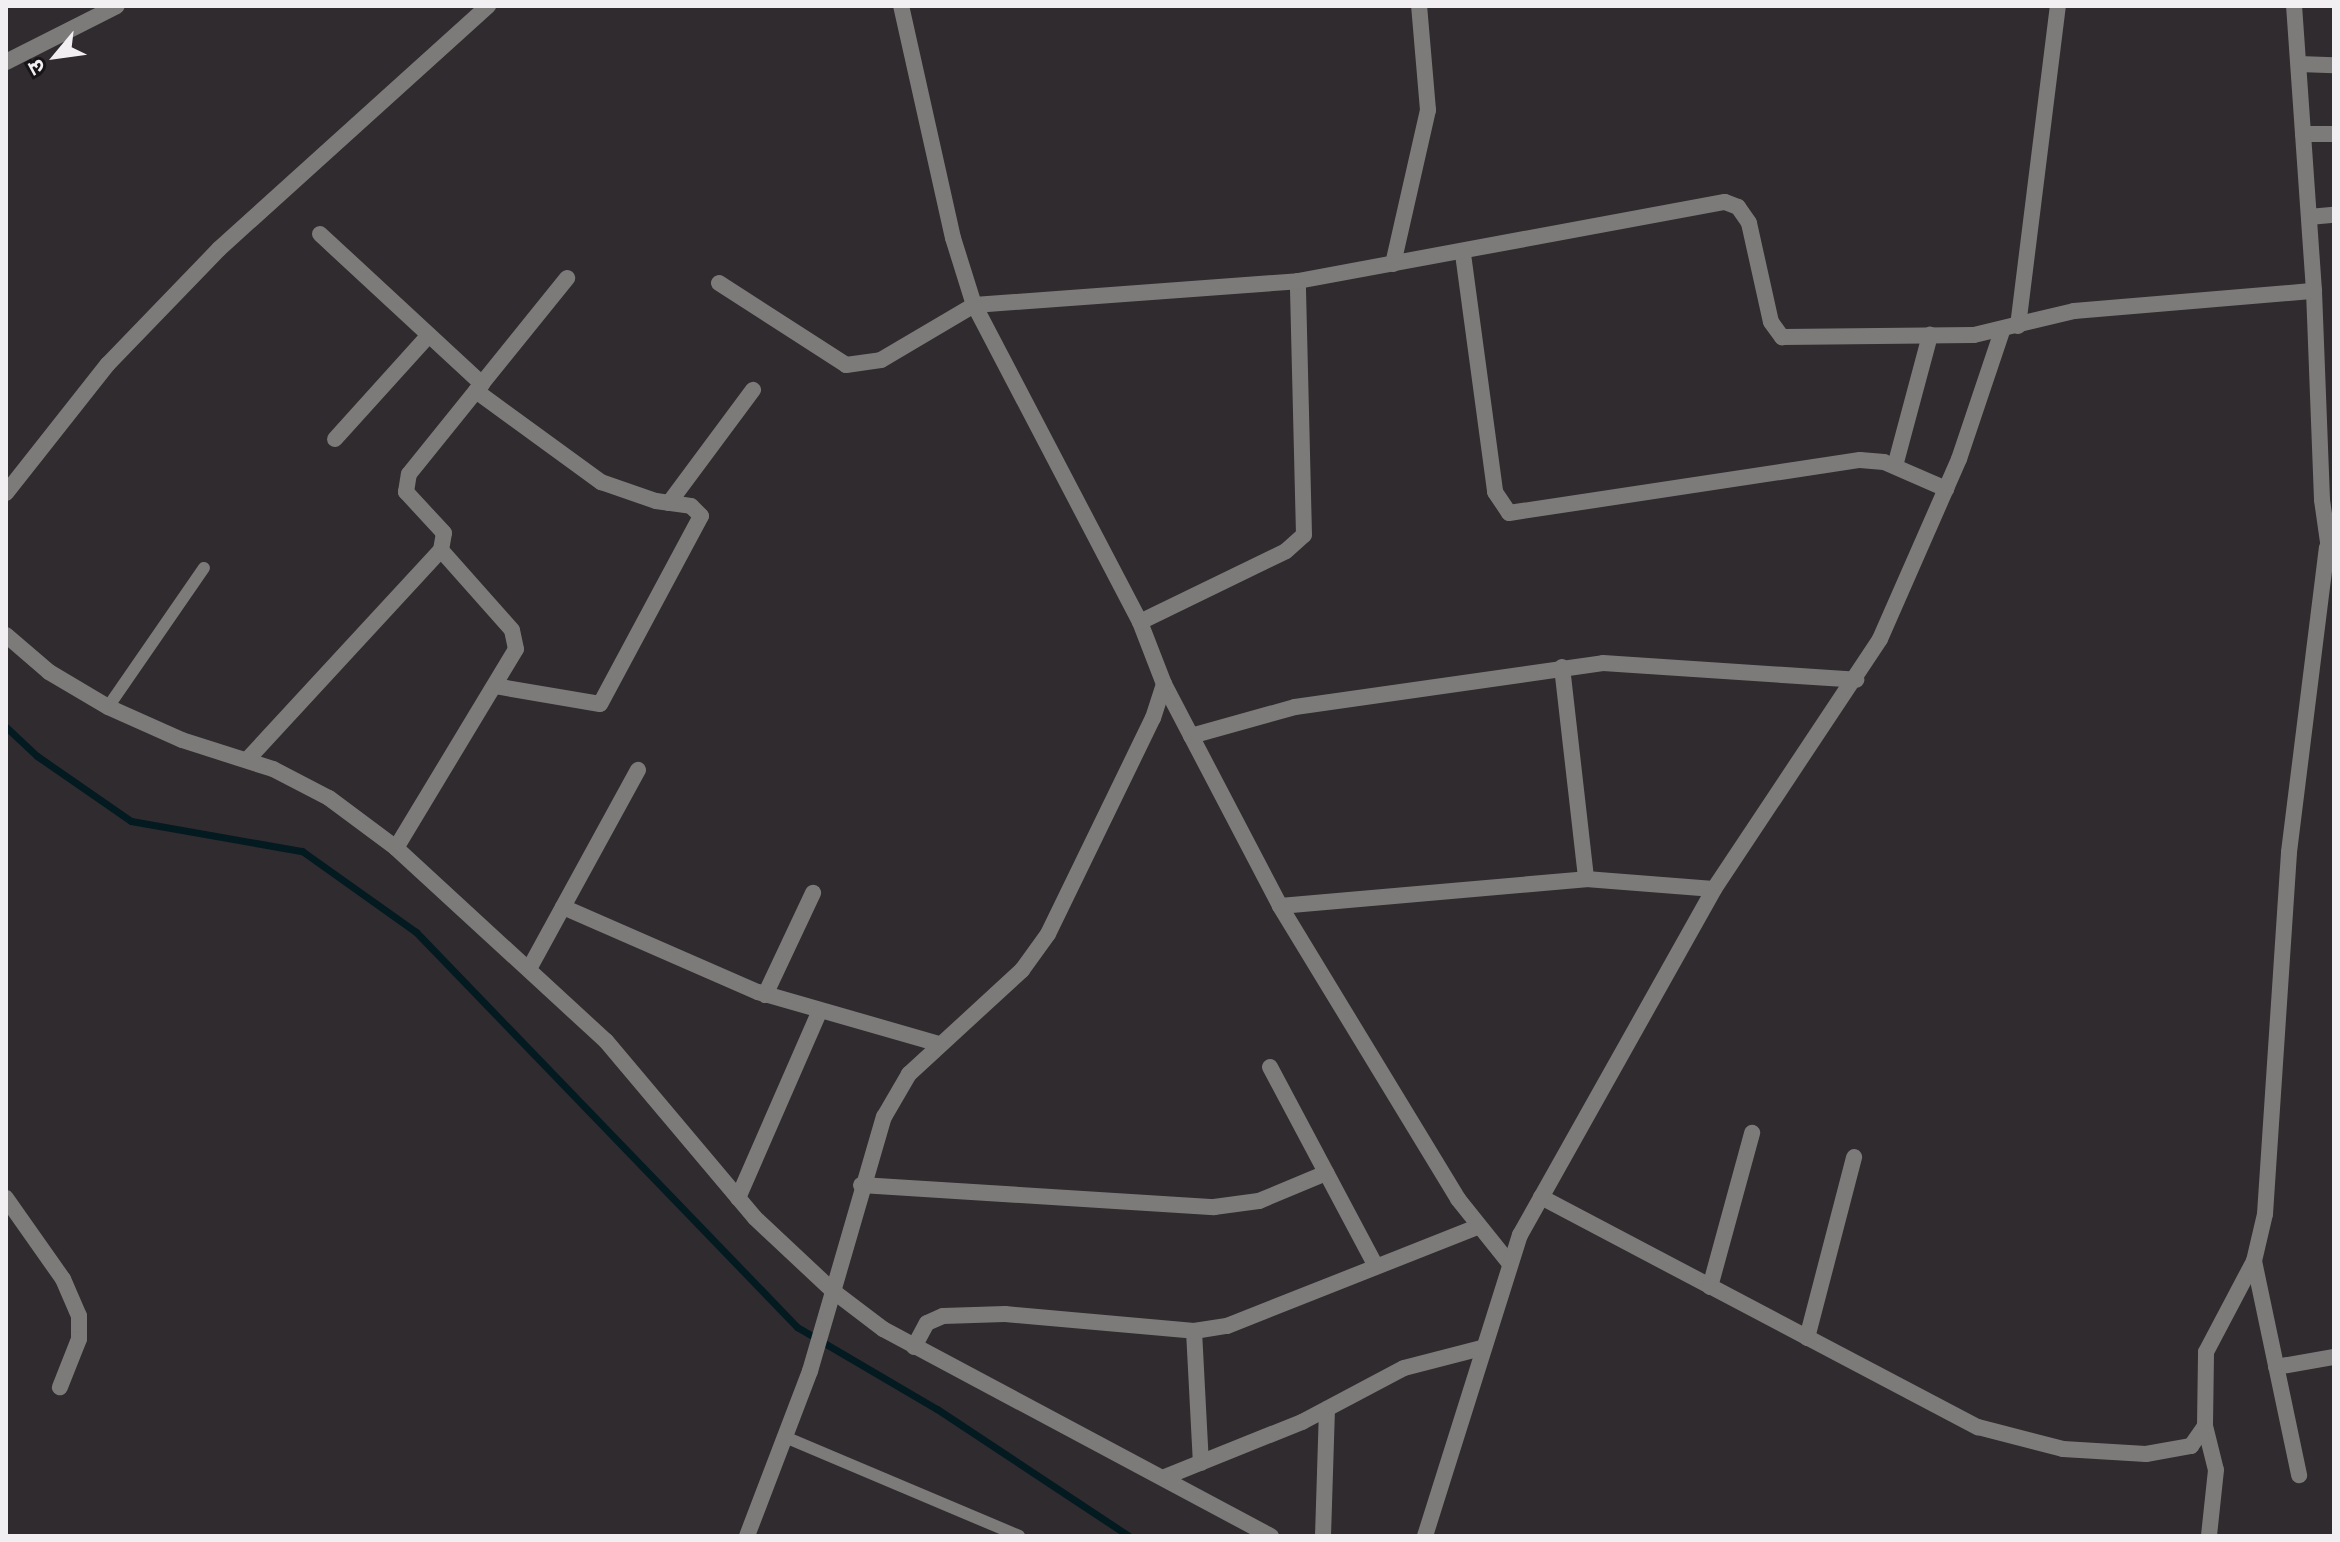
<!DOCTYPE html>
<meta charset="utf-8">
<style>
body{margin:0}
#map{position:relative;width:2340px;height:1542px;overflow:hidden;background:#2f2b2e;font-family:"Exo 2","Noto Sans Devanagari",sans-serif}
div>[style]{position:absolute}
[style*='--x']{left:calc(var(--x)*1px);top:calc(var(--y)*1px);width:calc(var(--w)*1px);rotate:calc(var(--a)*1deg)}
.stream>*{height:7px;margin:-3.5px;padding:0 3.5px;transform-origin:3.5px;border-radius:3.5px;background:#021a20}
.service>*{height:12px;margin:-6px;padding:0 6px;transform-origin:6px;border-radius:6px;background:#7c7b79}
.minor>*{height:16px;margin:-8px;padding:0 8px;transform-origin:8px;border-radius:8px;background:#7c7b79}
.tertiary>*{height:16px;margin:-8px;padding:0 8px;transform-origin:8px;border-radius:8px;background:#7c7b79}
span{translate:-50% -50%;white-space:nowrap;text-align:center;line-height:1.15;-webkit-text-stroke:7px #161416;paint-order:stroke}
.frame{position:absolute;inset:0;border:8px solid #f1eff1;pointer-events:none}
.north{position:absolute;left:16px;top:16px;width:80px;height:80px;-webkit-text-stroke:6px #161416;paint-order:stroke;rotate:241deg;font-size:22px;font-weight:700;line-height:32px;text-align:center;color:#f1eff1}
.north::after{content:'';display:block;margin:auto;width:28px;height:36px;background:#f1eff1;clip-path:polygon(50% 0,100% 100%,50% 72%,0 100%)}
</style>
<div id="map">
<div class="stream">
<div style="--x:6;--y:727;--w:42;--a:43.1"></div>
<div style="--x:37;--y:756;--w:114;--a:34.7"></div>
<div style="--x:131;--y:821;--w:174;--a:10"></div>
<div style="--x:302;--y:851;--w:140;--a:35.4"></div>
<div style="--x:416;--y:932;--w:549;--a:46.03"></div>
<div style="--x:797;--y:1327;--w:162;--a:30.4"></div>
<div style="--x:937;--y:1409;--w:230;--a:33.5"></div>
</div>
<div class="service">
<div style="--x:108;--y:707;--w:169;--a:-55.4"></div>
<div style="--x:785;--y:1437;--w:254;--a:22.9"></div>
</div>
<div class="minor">
<div style="--x:6;--y:62;--w:124;--a:-26.8"></div>
<div style="--x:2299;--y:64;--w:35;--a:2"></div>
<div style="--x:2303;--y:134;--w:31;--a:0"></div>
<div style="--x:2309;--y:217;--w:25;--a:-5"></div>
<div style="--x:320;--y:234;--w:221;--a:42.8"></div>
<div style="--x:1463;--y:254;--w:240;--a:82.3"></div>
<div style="--x:1495;--y:492;--w:25;--a:56"></div>
<div style="--x:1509;--y:513;--w:355;--a:-8.6"></div>
<div style="--x:1860;--y:460;--w:24;--a:5"></div>
<div style="--x:1884;--y:462;--w:68;--a:23.5"></div>
<div style="--x:1393;--y:264;--w:158;--a:-77.2"></div>
<div style="--x:1428;--y:110;--w:104;--a:-94.9"></div>
<div style="--x:719;--y:283;--w:151;--a:32.8"></div>
<div style="--x:846;--y:365;--w:35;--a:-8"></div>
<div style="--x:881;--y:360;--w:108;--a:-30.6"></div>
<div style="--x:2314;--y:291;--w:209;--a:87.8"></div>
<div style="--x:2322;--y:500;--w:57;--a:81.9"></div>
<div style="--x:2018;--y:326;--w:322;--a:-82.9"></div>
<div style="--x:476;--y:391;--w:155;--a:36.1"></div>
<div style="--x:601;--y:482;--w:58;--a:19.1"></div>
<div style="--x:656;--y:501;--w:35;--a:8"></div>
<div style="--x:691;--y:506;--w:14;--a:45"></div>
<div style="--x:701;--y:516;--w:213;--a:118.2"></div>
<div style="--x:600;--y:704;--w:107;--a:-170.3"></div>
<div style="--x:335;--y:439;--w:140;--a:-47.9"></div>
<div style="--x:1895;--y:466;--w:136;--a:-75"></div>
<div style="--x:669;--y:503;--w:141;--a:-53.4"></div>
<div style="--x:1140;--y:622;--w:162;--a:-25.9"></div>
<div style="--x:1286;--y:551;--w:24;--a:-42"></div>
<div style="--x:1304;--y:535;--w:254;--a:-91.4"></div>
<div style="--x:6;--y:635;--w:57;--a:40.7"></div>
<div style="--x:49;--y:672;--w:69;--a:30.7"></div>
<div style="--x:108;--y:707;--w:81;--a:24"></div>
<div style="--x:182;--y:740;--w:96;--a:17.7"></div>
<div style="--x:273;--y:769;--w:63;--a:27.4"></div>
<div style="--x:329;--y:798;--w:84;--a:36.7"></div>
<div style="--x:396;--y:848;--w:285;--a:42.6"></div>
<div style="--x:606;--y:1041;--w:231;--a:49.9"></div>
<div style="--x:755;--y:1218;--w:107;--a:43.1"></div>
<div style="--x:833;--y:1291;--w:63;--a:37.2"></div>
<div style="--x:883;--y:1329;--w:440;--a:28.1"></div>
<div style="--x:1562;--y:667;--w:213;--a:83.5"></div>
<div style="--x:1164;--y:684;--w:250;--a:62.4"></div>
<div style="--x:1280;--y:906;--w:343;--a:58.7"></div>
<div style="--x:1458;--y:1199;--w:83;--a:51.3"></div>
<div style="--x:1191;--y:736;--w:108;--a:-15.6"></div>
<div style="--x:1295;--y:707;--w:311;--a:-8.1"></div>
<div style="--x:1603;--y:663;--w:254;--a:3.8"></div>
<div style="--x:247;--y:760;--w:286;--a:-47.3"></div>
<div style="--x:441;--y:550;--w:17;--a:-80"></div>
<div style="--x:444;--y:533;--w:56;--a:-132.8"></div>
<div style="--x:406;--y:492;--w:18;--a:-81"></div>
<div style="--x:409;--y:474;--w:252;--a:-51.1"></div>
<div style="--x:396;--y:848;--w:232;--a:-58.9"></div>
<div style="--x:516;--y:649;--w:19;--a:-102"></div>
<div style="--x:512;--y:630;--w:107;--a:-131.6"></div>
<div style="--x:1280;--y:906;--w:307;--a:-5"></div>
<div style="--x:1586;--y:879;--w:128;--a:4.5"></div>
<div style="--x:563;--y:907;--w:213;--a:23.6"></div>
<div style="--x:758;--y:992;--w:188;--a:16"></div>
<div style="--x:529;--y:969;--w:227;--a:-61.3"></div>
<div style="--x:765;--y:995;--w:113;--a:-64.8"></div>
<div style="--x:1270;--y:1067;--w:225;--a:62"></div>
<div style="--x:861;--y:1185;--w:354;--a:3.6"></div>
<div style="--x:1214;--y:1207;--w:45;--a:-7.6"></div>
<div style="--x:1259;--y:1201;--w:73;--a:-22.7"></div>
<div style="--x:1541;--y:1197;--w:494;--a:27.8"></div>
<div style="--x:1978;--y:1427;--w:88;--a:14.5"></div>
<div style="--x:2063;--y:1449;--w:83;--a:3.4"></div>
<div style="--x:2146;--y:1454;--w:46;--a:-10.1"></div>
<div style="--x:2191;--y:1446;--w:24;--a:-55"></div>
<div style="--x:2205;--y:1426;--w:74;--a:-89.2"></div>
<div style="--x:2206;--y:1352;--w:103;--a:-62.2"></div>
<div style="--x:2254;--y:1261;--w:48;--a:-76.8"></div>
<div style="--x:2265;--y:1214;--w:363;--a:-86.2"></div>
<div style="--x:2289;--y:852;--w:307;--a:-82.9"></div>
<div style="--x:6;--y:1198;--w:99;--a:54.9"></div>
<div style="--x:63;--y:1279;--w:40;--a:66.6"></div>
<div style="--x:79;--y:1316;--w:23;--a:90"></div>
<div style="--x:79;--y:1339;--w:52;--a:111.6"></div>
<div style="--x:738;--y:1198;--w:202;--a:-66.4"></div>
<div style="--x:2254;--y:1261;--w:219;--a:78.1"></div>
<div style="--x:1710;--y:1287;--w:160;--a:-74.7"></div>
<div style="--x:1194;--y:1331;--w:132;--a:87"></div>
<div style="--x:1807;--y:1338;--w:187;--a:-75.4"></div>
<div style="--x:914;--y:1347;--w:27;--a:-62"></div>
<div style="--x:927;--y:1323;--w:17;--a:-24"></div>
<div style="--x:943;--y:1316;--w:62;--a:-1.8"></div>
<div style="--x:1005;--y:1314;--w:190;--a:5.1"></div>
<div style="--x:1194;--y:1331;--w:33;--a:-9"></div>
<div style="--x:1227;--y:1326;--w:269;--a:-21.6"></div>
<div style="--x:2276;--y:1367;--w:59;--a:-9.8"></div>
<div style="--x:2205;--y:1426;--w:45;--a:76"></div>
<div style="--x:2216;--y:1470;--w:66;--a:96.1"></div>
<div style="--x:1165;--y:1477;--w:148;--a:-21.9"></div>
<div style="--x:1302;--y:1422;--w:115;--a:-27.9"></div>
<div style="--x:1404;--y:1368;--w:81;--a:-14.4"></div>
<div style="--x:1323;--y:1536;--w:127;--a:-88.2"></div>
<div style="--x:1425;--y:1536;--w:316;--a:-72.5"></div>
<div style="--x:1520;--y:1235;--w:397;--a:-60.7"></div>
<div style="--x:1714;--y:889;--w:300;--a:-56.4"></div>
<div style="--x:1880;--y:639;--w:197;--a:-66.3"></div>
<div style="--x:1959;--y:459;--w:135;--a:-71.4"></div>
</div>
<div class="tertiary">
<div style="--x:974;--y:305;--w:325;--a:-4.2"></div>
<div style="--x:1298;--y:281;--w:434;--a:-10.5"></div>
<div style="--x:1725;--y:202;--w:14;--a:21"></div>
<div style="--x:1738;--y:207;--w:19;--a:55"></div>
<div style="--x:1749;--y:223;--w:101;--a:77.5"></div>
<div style="--x:1771;--y:322;--w:19;--a:54"></div>
<div style="--x:1782;--y:337;--w:192;--a:-0.6"></div>
<div style="--x:1974;--y:335;--w:103;--a:-13.5"></div>
<div style="--x:2074;--y:311;--w:241;--a:-4.8"></div>
<div style="--x:2314;--y:291;--w:286;--a:-94"></div>
<div style="--x:6;--y:493;--w:164;--a:-51.7"></div>
<div style="--x:108;--y:364;--w:160;--a:-46"></div>
<div style="--x:219;--y:249;--w:363;--a:-42.1"></div>
<div style="--x:747;--y:1536;--w:177;--a:-69.1"></div>
<div style="--x:810;--y:1371;--w:265;--a:-73.8"></div>
<div style="--x:884;--y:1117;--w:50;--a:-59.8"></div>
<div style="--x:909;--y:1074;--w:154;--a:-42.6"></div>
<div style="--x:1022;--y:970;--w:44;--a:-54.2"></div>
<div style="--x:1048;--y:934;--w:240;--a:-64.1"></div>
<div style="--x:1153;--y:718;--w:36;--a:-72"></div>
<div style="--x:1164;--y:684;--w:66;--a:-111.2"></div>
<div style="--x:1140;--y:622;--w:358;--a:-117.6"></div>
<div style="--x:974;--y:305;--w:70;--a:-107.4"></div>
<div style="--x:953;--y:238;--w:238;--a:-102.6"></div>
</div>
<div class="frame"></div>
<div class="north">उ</div>
</div>
